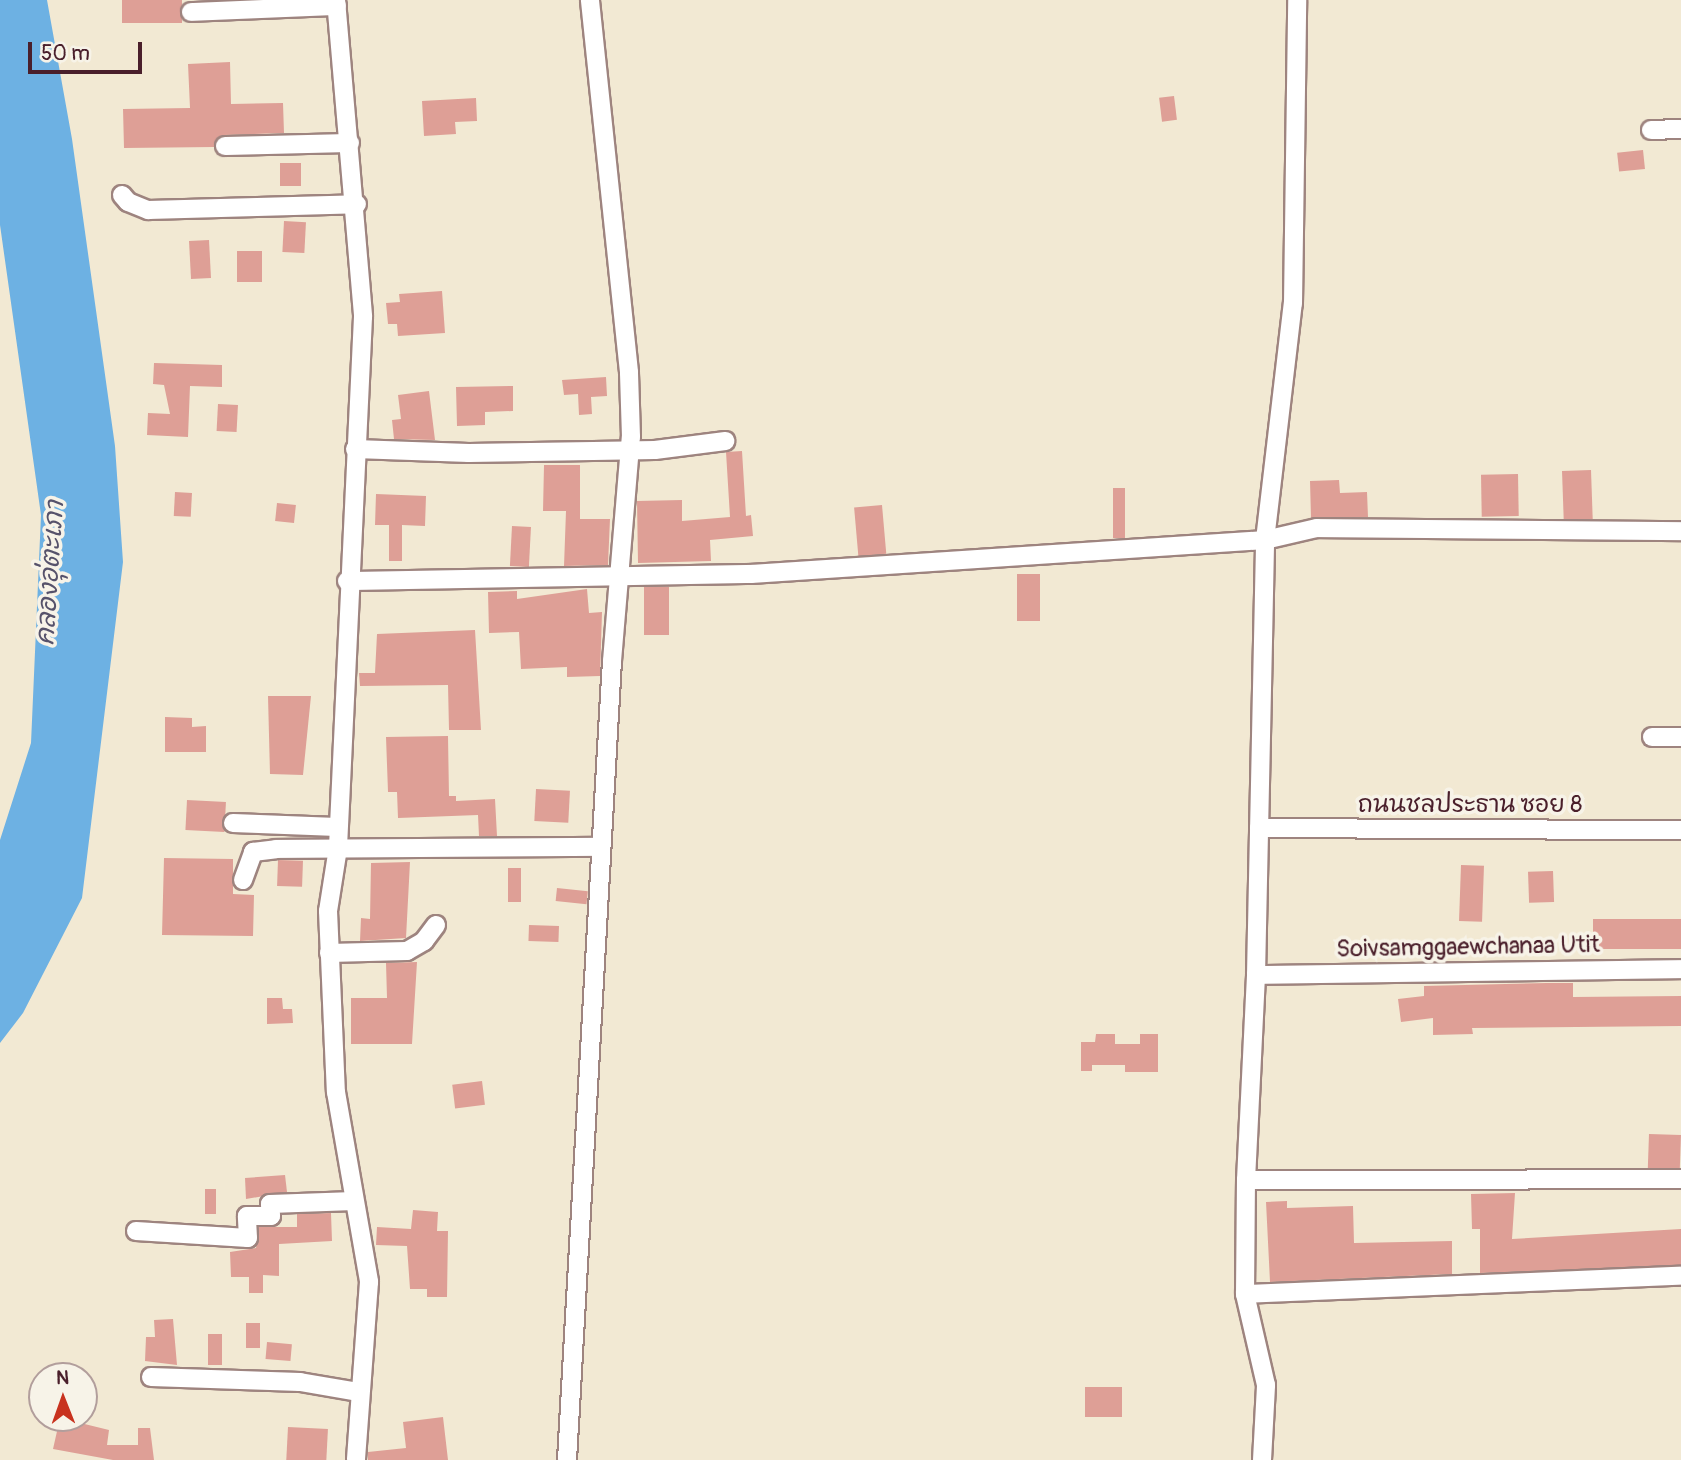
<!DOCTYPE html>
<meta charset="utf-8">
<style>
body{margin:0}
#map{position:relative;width:1681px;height:1460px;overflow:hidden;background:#f2e9d3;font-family:Pangolin,"Playpen Sans Thai",sans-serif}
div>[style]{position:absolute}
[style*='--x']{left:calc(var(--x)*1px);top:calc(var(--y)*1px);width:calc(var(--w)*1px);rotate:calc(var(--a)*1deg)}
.water>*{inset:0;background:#6db1e3}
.building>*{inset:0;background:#de9f96;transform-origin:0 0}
.roads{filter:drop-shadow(2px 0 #9e847f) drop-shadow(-2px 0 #9e847f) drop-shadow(0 2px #9e847f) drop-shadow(0 -2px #9e847f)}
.minor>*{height:18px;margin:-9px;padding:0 9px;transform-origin:9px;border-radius:9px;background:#fff}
span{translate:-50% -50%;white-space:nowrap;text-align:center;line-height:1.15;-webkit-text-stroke:7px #f7f3e8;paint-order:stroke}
.street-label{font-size:24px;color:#4a1f2b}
.water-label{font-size:26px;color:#56526b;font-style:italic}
.north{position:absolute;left:28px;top:1362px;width:70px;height:70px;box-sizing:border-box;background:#f7f3e8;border:2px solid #b29e9c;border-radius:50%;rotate:359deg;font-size:19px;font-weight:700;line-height:28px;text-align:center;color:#4a1f2b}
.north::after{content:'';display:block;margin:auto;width:24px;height:32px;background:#c8321e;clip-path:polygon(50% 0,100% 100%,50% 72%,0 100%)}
.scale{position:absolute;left:28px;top:42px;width:114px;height:32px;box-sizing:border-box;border:4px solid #4a1f2b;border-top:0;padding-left:9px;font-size:21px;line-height:24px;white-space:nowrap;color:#4a1f2b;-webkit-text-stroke:5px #f7f3e8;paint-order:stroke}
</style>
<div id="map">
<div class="water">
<div style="clip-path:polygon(0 0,47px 0,72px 139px,115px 446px,123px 562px,82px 898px,23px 1013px,0 1043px,0 840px,31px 743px,41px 515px,0 225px)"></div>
</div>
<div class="building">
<div style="left:122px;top:0;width:60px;height:23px"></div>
<div style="clip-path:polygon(230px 62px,231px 104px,283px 103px,284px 133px,224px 135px,214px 147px,124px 148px,123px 109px,190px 108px,188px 64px)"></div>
<div style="left:1174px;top:96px;width:24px;height:15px;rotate:83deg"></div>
<div style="clip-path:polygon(476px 98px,477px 121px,455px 122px,456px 134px,424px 136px,422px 101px)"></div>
<div style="left:1643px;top:150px;width:19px;height:26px;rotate:84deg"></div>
<div style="left:280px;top:163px;width:21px;height:23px"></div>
<div style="left:284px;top:221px;width:22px;height:31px;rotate:3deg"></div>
<div style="left:209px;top:240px;width:38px;height:20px;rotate:87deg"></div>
<div style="left:237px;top:251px;width:25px;height:31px"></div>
<div style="clip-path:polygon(442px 291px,445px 333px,398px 336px,397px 324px,388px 324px,386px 303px,400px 302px,399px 294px)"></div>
<div style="clip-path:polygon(154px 363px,222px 365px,222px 387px,190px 386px,188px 437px,147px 435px,148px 413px,170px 414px,164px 385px,153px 384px)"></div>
<div style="clip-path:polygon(606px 377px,607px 396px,591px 397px,592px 414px,579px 415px,578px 394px,564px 395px,562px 380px)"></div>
<div style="clip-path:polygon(513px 386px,513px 411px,485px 412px,485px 425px,457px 426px,456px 387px)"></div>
<div style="clip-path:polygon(429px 391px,435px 440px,394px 439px,392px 420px,401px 419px,398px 395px)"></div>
<div style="left:218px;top:404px;width:20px;height:27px;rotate:3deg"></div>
<div style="clip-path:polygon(742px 451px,746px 516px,751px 515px,753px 536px,710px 540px,711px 561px,638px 563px,637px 501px,682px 500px,682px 521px,730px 517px,726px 452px)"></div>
<div style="clip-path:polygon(544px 465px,580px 465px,580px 519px,610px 519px,608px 565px,564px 566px,566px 511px,543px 511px)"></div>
<div style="left:1591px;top:470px;width:49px;height:29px;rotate:88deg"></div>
<div style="left:1518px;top:474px;width:42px;height:37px;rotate:89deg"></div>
<div style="clip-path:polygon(1339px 480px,1340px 493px,1367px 492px,1368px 517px,1311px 518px,1310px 481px)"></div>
<div style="left:1113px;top:488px;width:12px;height:50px"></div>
<div style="left:175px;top:492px;width:17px;height:24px;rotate:3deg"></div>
<div style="clip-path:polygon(376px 494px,426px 496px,425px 526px,402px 525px,402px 561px,389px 561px,389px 525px,375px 525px)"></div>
<div style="left:277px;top:503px;width:19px;height:18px;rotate:6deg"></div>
<div style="left:882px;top:505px;width:49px;height:28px;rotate:85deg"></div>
<div style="left:512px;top:526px;width:19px;height:40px;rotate:3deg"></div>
<div style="left:1017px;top:574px;width:23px;height:47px"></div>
<div style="left:644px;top:587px;width:25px;height:48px"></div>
<div style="clip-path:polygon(587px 589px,589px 613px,602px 612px,600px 676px,567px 677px,567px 667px,521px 669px,519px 632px,489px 633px,488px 592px,517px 591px,517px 599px)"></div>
<div style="clip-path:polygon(475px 630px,481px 730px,449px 730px,448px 685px,360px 686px,359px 673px,375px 673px,377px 634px)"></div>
<div style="clip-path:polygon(268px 696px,311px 696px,303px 775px,270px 774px)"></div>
<div style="clip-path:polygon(165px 717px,192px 718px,192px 727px,206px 726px,206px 752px,165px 752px)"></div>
<div style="clip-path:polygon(448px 736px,449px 796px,456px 796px,456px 801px,495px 799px,497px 836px,479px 836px,478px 815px,398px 818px,397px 792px,388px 792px,386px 737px)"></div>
<div style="left:536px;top:789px;width:34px;height:32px;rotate:3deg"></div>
<div style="left:187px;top:800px;width:39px;height:30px;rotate:3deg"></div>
<div style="clip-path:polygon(164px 858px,233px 859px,233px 894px,254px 895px,253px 936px,162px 935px)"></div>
<div style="left:278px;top:860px;width:25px;height:26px;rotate:2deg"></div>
<div style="clip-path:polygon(410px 862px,406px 938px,360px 941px,361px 918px,370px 919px,371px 863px)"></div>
<div style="left:1461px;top:865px;width:23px;height:56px;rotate:2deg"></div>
<div style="left:508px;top:868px;width:13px;height:34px"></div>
<div style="left:1553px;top:871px;width:31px;height:25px;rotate:88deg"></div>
<div style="left:557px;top:888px;width:31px;height:13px;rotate:6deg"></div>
<div style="left:1681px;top:919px;width:30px;height:88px;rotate:90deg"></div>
<div style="left:529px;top:925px;width:30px;height:16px;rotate:2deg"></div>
<div style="clip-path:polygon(417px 962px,412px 1044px,351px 1044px,351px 998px,387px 998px,386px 963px)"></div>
<div style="clip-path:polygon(1547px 983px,1573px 983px,1573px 997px,1681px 996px,1681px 1026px,1472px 1028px,1473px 1034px,1433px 1035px,1433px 1018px,1401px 1022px,1398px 999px,1424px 996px,1424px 986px)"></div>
<div style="clip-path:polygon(267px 998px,282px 998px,283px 1009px,292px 1009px,293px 1023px,267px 1024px)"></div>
<div style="clip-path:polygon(1096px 1034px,1115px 1034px,1115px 1044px,1140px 1044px,1140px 1034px,1158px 1034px,1158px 1072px,1125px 1072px,1125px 1065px,1092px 1065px,1092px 1071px,1081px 1071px,1081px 1042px,1095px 1042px)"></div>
<div style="left:482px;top:1081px;width:24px;height:30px;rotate:83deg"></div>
<div style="left:1649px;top:1134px;width:32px;height:34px;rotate:2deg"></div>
<div style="clip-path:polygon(285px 1175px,287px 1192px,246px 1199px,245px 1178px)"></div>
<div style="left:205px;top:1189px;width:11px;height:25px"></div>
<div style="clip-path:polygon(1515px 1193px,1512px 1239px,1681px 1229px,1681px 1265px,1480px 1273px,1480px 1229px,1472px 1229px,1471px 1194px)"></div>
<div style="clip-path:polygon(1287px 1201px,1287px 1208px,1353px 1206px,1354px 1243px,1452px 1241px,1452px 1274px,1270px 1282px,1266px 1202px)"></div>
<div style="clip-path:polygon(413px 1210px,438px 1212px,437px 1231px,448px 1231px,447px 1297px,427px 1297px,427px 1289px,410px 1289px,407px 1246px,376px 1245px,377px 1227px,411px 1229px)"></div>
<div style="clip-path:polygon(331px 1213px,332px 1241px,279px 1244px,279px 1276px,263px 1275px,263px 1293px,249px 1293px,249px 1277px,231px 1277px,230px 1252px,256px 1248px,259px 1227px,297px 1227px,297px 1214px)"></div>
<div style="clip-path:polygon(173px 1319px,177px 1365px,145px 1361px,146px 1337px,155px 1337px,154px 1320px)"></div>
<div style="left:246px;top:1323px;width:14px;height:25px"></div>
<div style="left:208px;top:1334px;width:14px;height:31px"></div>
<div style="left:267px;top:1342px;width:25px;height:17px;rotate:5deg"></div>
<div style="left:1122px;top:1387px;width:30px;height:37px;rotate:90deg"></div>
<div style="clip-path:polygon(443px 1417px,448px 1460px,368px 1460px,368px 1452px,406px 1448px,403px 1422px)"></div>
<div style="clip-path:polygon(60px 1418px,109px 1430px,107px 1445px,138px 1445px,138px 1428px,150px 1428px,154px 1460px,113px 1460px,53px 1449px)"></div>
<div style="left:288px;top:1427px;width:40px;height:33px;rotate:3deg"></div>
</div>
<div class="roads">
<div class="minor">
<div style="--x:336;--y:0;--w:318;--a:85.1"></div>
<div style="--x:363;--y:317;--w:532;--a:92.7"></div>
<div style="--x:338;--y:848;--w:64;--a:99"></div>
<div style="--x:328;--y:911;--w:181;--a:87.5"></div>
<div style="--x:336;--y:1092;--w:193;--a:80.1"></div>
<div style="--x:369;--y:1282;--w:178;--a:94.2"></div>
<div style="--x:191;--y:12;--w:146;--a:-2.4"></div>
<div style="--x:1651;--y:130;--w:30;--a:-2"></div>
<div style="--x:225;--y:146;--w:125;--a:-1.4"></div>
<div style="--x:122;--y:195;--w:9;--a:49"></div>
<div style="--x:128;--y:202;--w:22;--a:22"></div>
<div style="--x:148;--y:210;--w:209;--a:-1.6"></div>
<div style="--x:355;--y:449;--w:114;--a:2"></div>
<div style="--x:469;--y:453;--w:186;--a:-0.9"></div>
<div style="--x:655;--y:450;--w:71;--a:-7.3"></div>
<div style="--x:347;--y:581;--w:404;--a:-1"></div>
<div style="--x:751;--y:574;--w:515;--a:-3.78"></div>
<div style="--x:1265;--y:540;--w:53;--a:-13"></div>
<div style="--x:1317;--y:528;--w:364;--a:0.5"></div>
<div style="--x:1652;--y:737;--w:29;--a:0"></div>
<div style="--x:233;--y:823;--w:104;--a:2.2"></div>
<div style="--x:1259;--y:828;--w:422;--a:0.3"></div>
<div style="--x:243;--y:880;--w:30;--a:-70"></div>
<div style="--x:253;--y:852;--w:23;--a:-7"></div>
<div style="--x:276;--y:849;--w:325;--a:-0.4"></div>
<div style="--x:329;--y:953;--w:78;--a:-1.5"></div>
<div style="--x:407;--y:951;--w:20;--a:-30"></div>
<div style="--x:424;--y:941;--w:20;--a:-53"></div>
<div style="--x:1256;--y:975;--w:425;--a:-0.8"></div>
<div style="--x:1246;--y:1180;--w:435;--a:-0.1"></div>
<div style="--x:136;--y:1231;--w:112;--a:3.6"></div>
<div style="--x:248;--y:1238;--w:22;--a:-93"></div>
<div style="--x:247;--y:1216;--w:24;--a:0"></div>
<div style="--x:271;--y:1216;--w:12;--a:-95"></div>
<div style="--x:270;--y:1204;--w:84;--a:-2"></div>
<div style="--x:1245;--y:1294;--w:436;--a:-2.4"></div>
<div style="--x:151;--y:1377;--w:149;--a:1.9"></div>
<div style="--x:300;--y:1382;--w:60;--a:9.6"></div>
<div style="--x:567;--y:1460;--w:800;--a:-86.78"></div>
<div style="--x:612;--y:661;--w:225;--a:-85.2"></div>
<div style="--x:631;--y:437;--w:65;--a:-91.8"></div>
<div style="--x:629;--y:372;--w:374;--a:-96"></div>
<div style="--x:1262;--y:1460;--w:75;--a:-86.9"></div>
<div style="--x:1266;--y:1385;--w:93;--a:-103"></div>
<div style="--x:1245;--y:1294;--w:114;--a:-89.5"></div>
<div style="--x:1246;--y:1180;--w:205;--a:-87.2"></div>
<div style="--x:1256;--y:975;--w:435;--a:-88.8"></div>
<div style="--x:1265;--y:540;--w:239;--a:-83.3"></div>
<div style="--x:1293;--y:303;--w:303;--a:-89.2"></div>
</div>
</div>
<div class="street-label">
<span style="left:1470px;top:805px">ถนนชลประธาน ซอย 8</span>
<span style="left:1468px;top:947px;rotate:-1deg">Soivsamggaewchanaa Utit</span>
</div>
<div class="water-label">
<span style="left:51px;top:573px;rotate:-86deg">คลองอุ่ตะเภา</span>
</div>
<div class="north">N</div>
<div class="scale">50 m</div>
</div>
